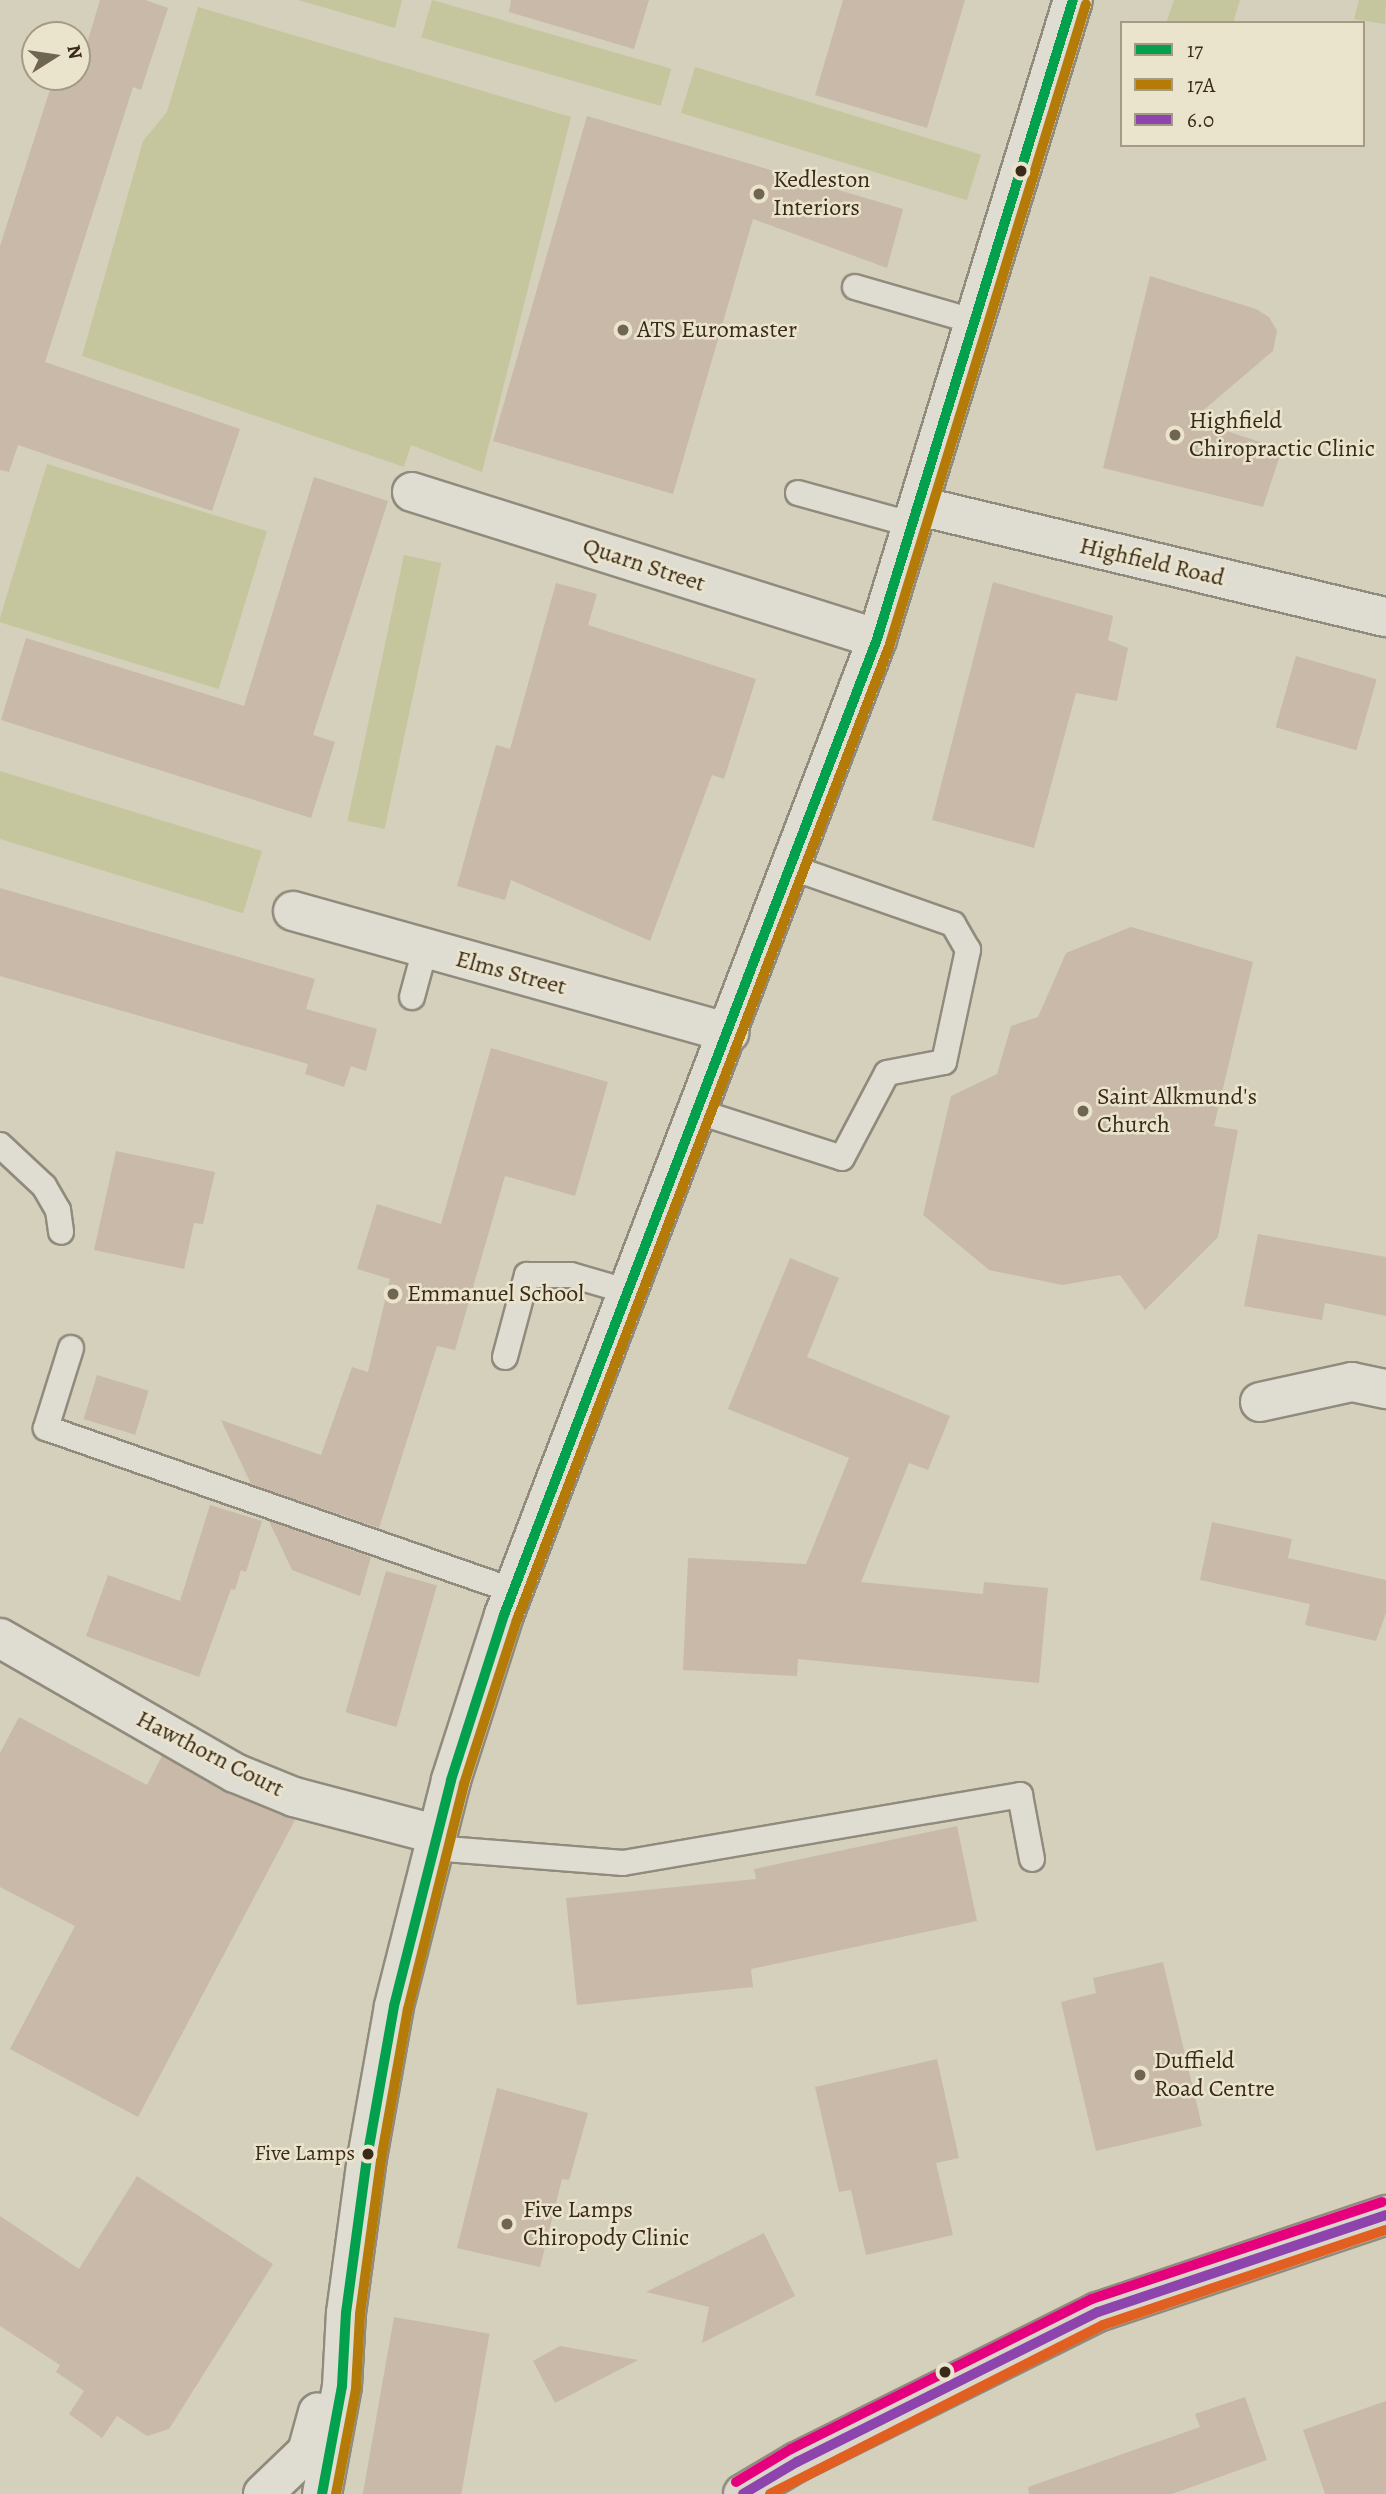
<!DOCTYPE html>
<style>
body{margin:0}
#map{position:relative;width:1386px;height:2494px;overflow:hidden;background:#d5d0bb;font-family:Alegreya,serif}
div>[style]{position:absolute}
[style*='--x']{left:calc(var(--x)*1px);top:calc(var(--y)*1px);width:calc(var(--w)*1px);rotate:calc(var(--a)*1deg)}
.green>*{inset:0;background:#c5c59e;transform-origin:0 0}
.building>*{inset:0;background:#c8b9a9;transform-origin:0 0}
.roads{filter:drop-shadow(2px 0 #908b7d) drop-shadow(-2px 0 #908b7d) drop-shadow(0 2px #908b7d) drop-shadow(0 -2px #908b7d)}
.lane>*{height:24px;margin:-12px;padding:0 12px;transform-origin:12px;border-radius:12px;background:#dfdcd2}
.street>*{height:38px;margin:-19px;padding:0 19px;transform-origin:19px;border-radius:19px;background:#dfdcd2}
.secondary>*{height:38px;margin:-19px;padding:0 19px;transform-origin:19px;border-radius:19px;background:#dfdcd2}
.primary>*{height:38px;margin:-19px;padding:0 19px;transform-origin:19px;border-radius:19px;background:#dad7ca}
.bus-1>*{height:10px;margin:-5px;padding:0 5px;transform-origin:5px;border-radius:5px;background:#03a04e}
.bus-2>*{height:10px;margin:-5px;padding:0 5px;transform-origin:5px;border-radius:5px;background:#b47b09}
.bus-3>*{height:10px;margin:-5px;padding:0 5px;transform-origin:5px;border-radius:5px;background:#8e44ad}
.bus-4>*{height:10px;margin:-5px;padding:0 5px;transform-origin:5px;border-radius:5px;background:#e05f21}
.bus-5>*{height:10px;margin:-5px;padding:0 5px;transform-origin:5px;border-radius:5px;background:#e5007d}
.dots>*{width:19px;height:19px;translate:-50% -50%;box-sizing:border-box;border:4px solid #ebe4cc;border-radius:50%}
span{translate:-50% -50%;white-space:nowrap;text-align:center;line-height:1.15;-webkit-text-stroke:5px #ebe4cc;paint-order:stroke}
.bus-label{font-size:22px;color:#392a1a}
.right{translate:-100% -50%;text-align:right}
.poi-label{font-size:24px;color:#392a1a}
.left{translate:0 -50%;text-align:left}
.street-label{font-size:24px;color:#392a1a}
.legend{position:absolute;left:1120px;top:21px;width:245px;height:126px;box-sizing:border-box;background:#ebe4cc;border:2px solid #a49a85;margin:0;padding:9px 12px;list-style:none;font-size:21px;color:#392a1a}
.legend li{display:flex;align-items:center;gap:14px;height:35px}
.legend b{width:35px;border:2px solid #a49a85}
.north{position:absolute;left:21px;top:21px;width:70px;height:70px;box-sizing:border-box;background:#ebe4cc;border:2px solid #a49a85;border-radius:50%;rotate:78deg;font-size:19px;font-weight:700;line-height:28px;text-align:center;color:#392a1a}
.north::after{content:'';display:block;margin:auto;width:24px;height:32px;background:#706452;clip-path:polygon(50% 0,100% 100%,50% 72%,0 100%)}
</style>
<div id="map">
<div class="green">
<div style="clip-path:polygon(298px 0,402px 0,395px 28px)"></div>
<div style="left:432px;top:0;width:249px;height:39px;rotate:16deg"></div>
<div style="clip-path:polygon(1174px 0,1240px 0,1233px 23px,1166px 23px)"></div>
<div style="clip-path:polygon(1359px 0,1386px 0,1385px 24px,1354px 19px)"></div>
<div style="clip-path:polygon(198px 7px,571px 117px,482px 472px,411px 445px,404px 467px,82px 356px,143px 141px,167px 112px)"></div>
<div style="left:695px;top:67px;width:299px;height:48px;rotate:17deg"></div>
<div style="left:47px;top:464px;width:230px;height:165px;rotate:17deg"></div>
<div style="left:404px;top:555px;width:38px;height:272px;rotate:12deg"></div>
<div style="left:0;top:771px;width:274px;height:65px;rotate:17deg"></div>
</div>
<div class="building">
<div style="clip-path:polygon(100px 0,145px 0,168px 8px,141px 90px,133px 87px,45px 362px,240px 429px,212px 511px,18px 445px,9px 472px,0 470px,0 246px,54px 77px,77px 77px)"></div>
<div style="clip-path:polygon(511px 0,649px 0,634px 49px,509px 12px)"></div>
<div style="clip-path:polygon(843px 0,965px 0,927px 128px,815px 95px)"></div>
<div style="clip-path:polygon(587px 116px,903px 209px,887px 268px,753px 219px,673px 494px,493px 441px)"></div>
<div style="clip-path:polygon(1150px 276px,1256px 309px,1269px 317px,1277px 331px,1273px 351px,1192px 420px,1282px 449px,1263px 507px,1103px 468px)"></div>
<div style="clip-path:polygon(314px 477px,388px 501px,313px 735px,335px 742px,311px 818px,1px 720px,26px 638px,244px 706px)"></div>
<div style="clip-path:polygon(993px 582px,1113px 616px,1108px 640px,1128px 648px,1117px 701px,1076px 693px,1034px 848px,932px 820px)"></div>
<div style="clip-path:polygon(556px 583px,597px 594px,588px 625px,756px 679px,724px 779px,712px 775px,650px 941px,511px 880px,505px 900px,457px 886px,496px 745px,510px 749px)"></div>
<div style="left:1296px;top:656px;width:84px;height:74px;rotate:16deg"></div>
<div style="clip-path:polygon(0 888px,315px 979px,306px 1009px,377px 1029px,366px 1071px,351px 1066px,344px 1087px,305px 1074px,308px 1064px,0 976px)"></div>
<div style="clip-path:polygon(1131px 927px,1253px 962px,1214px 1126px,1238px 1130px,1218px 1237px,1145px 1310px,1120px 1275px,1062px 1285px,989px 1270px,923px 1215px,951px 1096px,997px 1074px,1011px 1026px,1038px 1017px,1066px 953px)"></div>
<div style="clip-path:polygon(491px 1048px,608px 1082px,575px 1196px,505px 1176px,455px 1350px,437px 1346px,379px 1528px,251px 1484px,221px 1420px,321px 1455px,352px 1367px,368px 1372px,390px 1279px,357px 1269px,377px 1204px,441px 1224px)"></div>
<div style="clip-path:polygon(116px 1151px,215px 1172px,203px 1224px,194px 1223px,184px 1269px,94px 1250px)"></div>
<div style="clip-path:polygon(1258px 1234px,1386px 1257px,1386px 1316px,1325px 1303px,1322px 1320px,1244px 1306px)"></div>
<div style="clip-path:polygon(790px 1258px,839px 1278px,807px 1357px,950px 1416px,928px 1470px,909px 1463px,861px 1582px,983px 1594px,984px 1582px,1048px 1588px,1039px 1683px,798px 1659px,797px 1676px,683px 1670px,688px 1558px,806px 1564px,849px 1458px,728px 1409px)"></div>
<div style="left:97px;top:1375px;width:54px;height:46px;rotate:17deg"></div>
<div style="clip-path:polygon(210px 1505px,262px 1521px,246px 1572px,241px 1570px,235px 1590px,231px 1589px,199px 1677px,86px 1636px,108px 1575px,180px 1601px)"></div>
<div style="clip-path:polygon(269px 1521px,371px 1557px,360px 1596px,292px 1570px)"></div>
<div style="clip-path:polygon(1212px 1522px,1292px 1539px,1288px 1558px,1386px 1580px,1386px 1613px,1376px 1641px,1305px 1625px,1310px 1604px,1200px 1580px)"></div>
<div style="left:386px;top:1571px;width:53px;height:147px;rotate:16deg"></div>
<div style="clip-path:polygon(19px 1717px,147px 1785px,162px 1756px,227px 1793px,295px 1820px,138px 2117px,10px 2049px,75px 1926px,0 1887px,0 1753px)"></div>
<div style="clip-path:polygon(957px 1826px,977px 1921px,751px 1969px,753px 1987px,577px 2005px,566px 1898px,756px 1879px,754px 1869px)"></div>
<div style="clip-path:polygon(1163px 1962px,1202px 2126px,1096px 2151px,1061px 2002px,1096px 1993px,1093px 1978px)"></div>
<div style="clip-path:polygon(937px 2059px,959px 2158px,936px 2163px,953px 2235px,866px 2255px,851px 2190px,839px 2192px,815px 2087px)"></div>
<div style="clip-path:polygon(497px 2088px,588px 2113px,569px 2180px,562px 2179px,540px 2267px,457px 2248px)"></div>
<div style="clip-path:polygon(137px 2176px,273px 2264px,169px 2429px,147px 2436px,117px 2416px,102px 2438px,69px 2414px,84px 2391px,56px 2372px,60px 2365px,0 2326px,0 2216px,79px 2269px)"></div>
<div style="clip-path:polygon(764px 2233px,795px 2296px,702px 2343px,709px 2307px,646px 2292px)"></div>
<div style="left:394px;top:2317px;width:97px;height:180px;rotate:10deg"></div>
<div style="clip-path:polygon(560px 2346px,638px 2360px,555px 2403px,533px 2361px)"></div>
<div style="clip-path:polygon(1245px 2397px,1267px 2460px,1172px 2494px,1029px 2494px,1028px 2487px,1200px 2427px,1195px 2414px)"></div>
<div style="clip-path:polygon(1386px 2401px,1386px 2494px,1325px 2494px,1303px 2430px)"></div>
</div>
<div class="roads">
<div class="lane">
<div style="--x:855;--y:287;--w:126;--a:16.1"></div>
<div style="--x:798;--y:493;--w:119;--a:15.5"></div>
<div style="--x:412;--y:997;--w:50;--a:-74.8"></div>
<div style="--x:699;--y:1112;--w:150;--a:17.8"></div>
<div style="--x:842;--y:1158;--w:96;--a:-62.1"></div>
<div style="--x:887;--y:1073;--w:58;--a:-10.9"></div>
<div style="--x:944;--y:1062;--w:115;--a:-77.9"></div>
<div style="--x:968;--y:950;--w:30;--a:-120"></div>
<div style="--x:953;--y:924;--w:170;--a:-160.7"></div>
<div style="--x:0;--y:1145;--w:60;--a:43"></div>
<div style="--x:44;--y:1186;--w:28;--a:60"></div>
<div style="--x:58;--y:1210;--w:22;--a:82"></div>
<div style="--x:71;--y:1348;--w:84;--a:107.4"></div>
<div style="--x:46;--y:1428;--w:496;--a:19.2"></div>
<div style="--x:505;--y:1357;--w:85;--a:-75"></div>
<div style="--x:527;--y:1275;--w:44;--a:0"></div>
<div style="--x:571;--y:1275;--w:60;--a:16.3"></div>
<div style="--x:433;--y:1848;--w:191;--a:4.5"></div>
<div style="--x:623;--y:1863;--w:403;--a:-9.7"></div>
<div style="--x:1020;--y:1795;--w:65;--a:79.4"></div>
</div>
<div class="street">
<div style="--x:412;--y:492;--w:488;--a:17.5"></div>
<div style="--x:919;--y:506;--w:480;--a:13.4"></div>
<div style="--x:293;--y:911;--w:453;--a:15.6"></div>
<div style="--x:1260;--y:1402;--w:94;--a:-12.3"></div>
<div style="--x:1352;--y:1382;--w:35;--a:12"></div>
<div style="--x:0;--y:1638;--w:271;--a:29.9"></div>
<div style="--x:235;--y:1773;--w:64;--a:22.1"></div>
<div style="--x:294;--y:1797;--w:146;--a:14.7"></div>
</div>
<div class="secondary">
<div style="--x:263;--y:2494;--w:61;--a:-43.7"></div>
<div style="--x:307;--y:2452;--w:41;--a:-74.6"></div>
<div style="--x:322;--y:2494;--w:110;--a:-79.5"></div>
<div style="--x:342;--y:2386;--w:73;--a:-86.9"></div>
<div style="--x:346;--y:2313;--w:156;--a:-82.3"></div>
<div style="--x:367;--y:2158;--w:154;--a:-79.9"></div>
<div style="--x:394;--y:2006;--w:233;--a:-75.8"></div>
<div style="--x:451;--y:1780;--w:173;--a:-72.2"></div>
<div style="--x:504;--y:1615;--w:1045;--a:-69.08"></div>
<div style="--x:877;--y:639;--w:668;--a:-72.95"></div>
</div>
<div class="primary">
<div style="--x:743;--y:2494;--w:63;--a:-30.7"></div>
<div style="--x:797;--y:2462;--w:336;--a:-26.5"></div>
<div style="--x:1098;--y:2312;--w:304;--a:-18.6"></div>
</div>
</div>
<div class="bus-1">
<div style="--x:322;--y:2494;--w:110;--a:-79.5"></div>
<div style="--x:342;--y:2386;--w:73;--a:-86.9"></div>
<div style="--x:346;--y:2313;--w:156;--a:-82.3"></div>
<div style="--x:367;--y:2158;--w:154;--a:-79.9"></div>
<div style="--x:394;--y:2006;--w:233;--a:-75.8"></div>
<div style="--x:451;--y:1780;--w:173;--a:-72.2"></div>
<div style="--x:504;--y:1615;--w:1045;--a:-69.08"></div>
<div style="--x:877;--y:639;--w:668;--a:-72.95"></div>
</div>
<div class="bus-2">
<div style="--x:336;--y:2494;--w:107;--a:-79.2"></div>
<div style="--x:356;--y:2389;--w:75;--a:-86.9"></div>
<div style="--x:360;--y:2314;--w:155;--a:-82.2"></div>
<div style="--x:381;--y:2160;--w:153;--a:-79.9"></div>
<div style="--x:408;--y:2009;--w:232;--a:-76"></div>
<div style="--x:464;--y:1784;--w:172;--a:-72.1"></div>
<div style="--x:517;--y:1620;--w:1045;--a:-69.08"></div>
<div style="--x:890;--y:644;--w:669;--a:-72.97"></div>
</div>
<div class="bus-3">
<div style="--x:743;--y:2494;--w:63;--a:-30.7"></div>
<div style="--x:797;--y:2462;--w:336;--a:-26.5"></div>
<div style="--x:1098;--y:2312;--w:304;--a:-18.6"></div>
</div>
<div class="bus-4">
<div style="--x:770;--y:2494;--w:373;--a:-26.9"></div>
<div style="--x:1103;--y:2325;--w:299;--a:-18.6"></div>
</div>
<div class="bus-5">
<div style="--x:736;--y:2482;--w:64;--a:-31"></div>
<div style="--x:791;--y:2449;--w:336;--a:-26.5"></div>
<div style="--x:1092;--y:2299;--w:306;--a:-18.5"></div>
</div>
<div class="dots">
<div style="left:1021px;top:171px;background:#392a1a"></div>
<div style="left:759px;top:194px;background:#706452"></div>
<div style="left:623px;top:330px;background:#706452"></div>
<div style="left:1175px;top:435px;background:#706452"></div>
<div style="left:1083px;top:1111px;background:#706452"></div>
<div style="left:393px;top:1294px;background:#706452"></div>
<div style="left:1140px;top:2075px;background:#706452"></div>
<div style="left:368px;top:2154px;background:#392a1a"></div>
<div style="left:507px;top:2224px;background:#706452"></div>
<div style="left:945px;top:2372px;background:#392a1a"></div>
</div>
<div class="bus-label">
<span class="right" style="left:355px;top:2154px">Five Lamps</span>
</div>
<div class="poi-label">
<span class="left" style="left:773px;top:194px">Kedleston<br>Interiors</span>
<span class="left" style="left:637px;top:330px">ATS Euromaster</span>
<span class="left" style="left:1189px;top:435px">Highfield<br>Chiropractic Clinic</span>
<span class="left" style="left:1097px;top:1111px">Saint Alkmund's<br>Church</span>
<span class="left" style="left:407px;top:1294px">Emmanuel School</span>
<span class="left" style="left:1154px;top:2075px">Duffield<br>Road Centre</span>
<span class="left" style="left:523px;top:2224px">Five Lamps<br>Chiropody Clinic</span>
</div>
<div class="street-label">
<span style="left:1152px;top:562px;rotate:13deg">Highfield Road</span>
<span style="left:644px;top:565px;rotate:18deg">Quarn Street</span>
<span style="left:511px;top:973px;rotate:15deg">Elms Street</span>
<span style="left:210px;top:1754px;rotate:27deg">Hawthorn Court</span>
</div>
<ul class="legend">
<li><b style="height:9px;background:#03a04e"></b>17</li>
<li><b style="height:9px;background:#b47b09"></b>17A</li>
<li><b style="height:9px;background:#8e44ad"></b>6.0</li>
</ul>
<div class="north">N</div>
</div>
